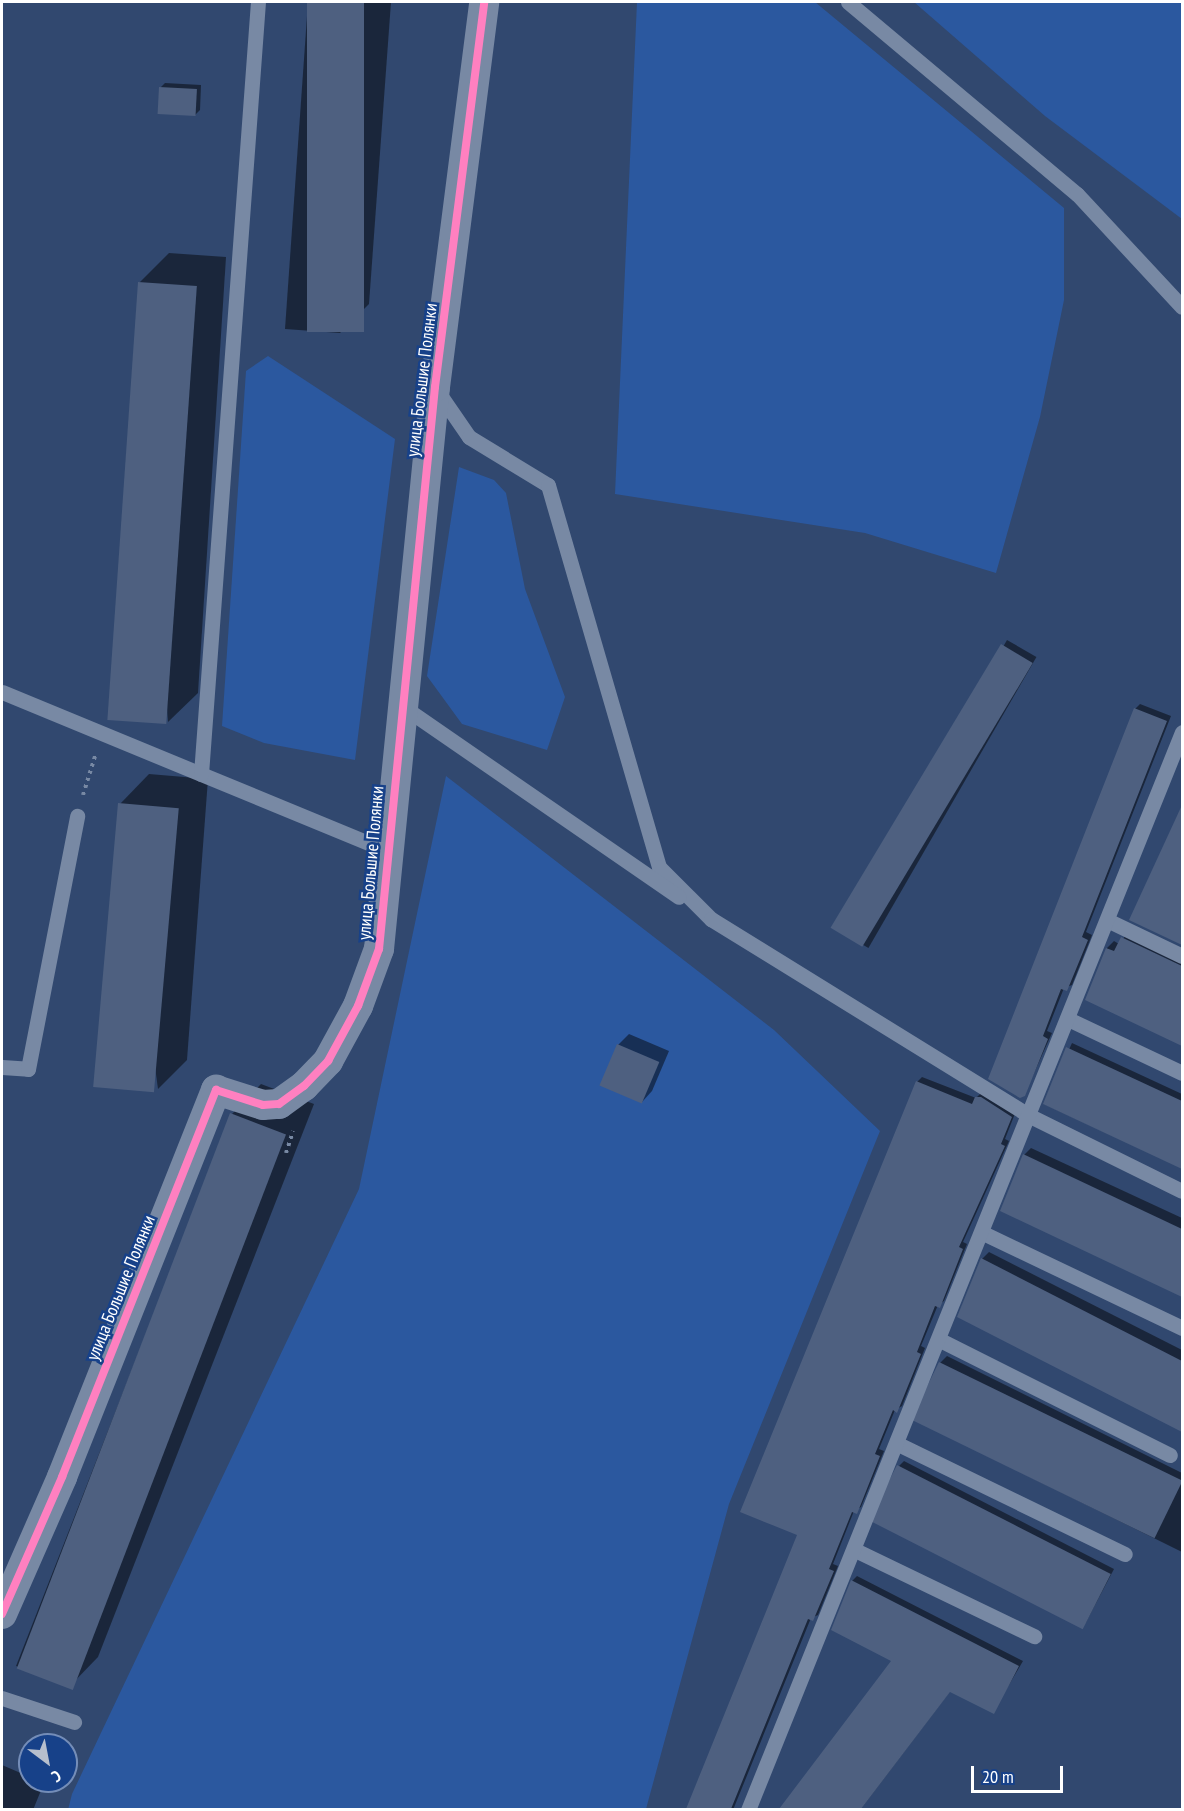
<!DOCTYPE html>
<meta charset="utf-8">
<style>
body{margin:0}
#map{position:relative;width:1184px;height:1811px;overflow:hidden;background:#31486f;font-family:"PT Sans Narrow",sans-serif}
div>[style]{position:absolute}
[style*='--x']{left:calc(var(--x)*1px);top:calc(var(--y)*1px);width:calc(var(--w)*1px);rotate:calc(var(--a)*1deg)}
.green>*{inset:0;background:#2b589f}
.shadow>*{inset:0;background:#0007;transform-origin:0 0}
.building>*{inset:0;background:#4e6080;transform-origin:0 0}
.path>*{height:4px;margin-top:-2px;transform-origin:0;background:repeating-linear-gradient(90deg,#7889a4 0 3px,transparent 0 7.5px)}
.lane>*{height:15px;margin:-7.5px;padding:0 7.5px;transform-origin:7.5px;border-radius:7.5px;background:#7889a4}
.street>*{height:30px;margin:-15px;padding:0 15px;transform-origin:15px;border-radius:15px;background:#7889a4}
.cycleway>*{height:8px;margin:-4px;padding:0 4px;transform-origin:4px;border-radius:4px;background:#ff80c0}
span{translate:-50% -50%;white-space:nowrap;text-align:center;line-height:1.15;-webkit-text-stroke:5px #174189;paint-order:stroke}
.street-label{font-size:18px;color:#fff}
.frame{position:absolute;inset:0;border:3px solid #fff;pointer-events:none}
.north{position:absolute;left:18px;top:1733px;width:60px;height:60px;box-sizing:border-box;background:#174189;border:2px solid #748db8;border-radius:50%;rotate:148deg;font-size:16px;font-weight:700;line-height:24px;text-align:center;color:#fff}
.north::after{content:'';display:block;margin:auto;width:21px;height:27px;background:#b7bfcd;clip-path:polygon(50% 0,100% 100%,50% 72%,0 100%)}
.scale{position:absolute;left:971px;top:1766px;width:92px;height:27px;box-sizing:border-box;border:3px solid #fff;border-top:0;padding-left:8px;font-size:18px;line-height:21px;white-space:nowrap;color:#fff;-webkit-text-stroke:4px #174189;paint-order:stroke}
</style>
<div id="map">
<div class="green">
<div style="clip-path:polygon(637px 2px,815px 2px,1064px 208px,1064px 300px,1040px 417px,996px 573px,865px 533px,615px 494px)"></div>
<div style="clip-path:polygon(914px 2px,1182px 2px,1182px 219px,1045px 116px)"></div>
<div style="clip-path:polygon(268px 356px,395px 439px,355px 760px,264px 743px,222px 726px,246px 371px)"></div>
<div style="clip-path:polygon(459px 467px,494px 480px,506px 493px,525px 589px,565px 697px,547px 750px,462px 724px,427px 676px)"></div>
<div style="clip-path:polygon(446px 776px,774px 1030px,880px 1131px,729px 1504px,646px 1809px,68px 1810px,72px 1794px,359px 1189px)"></div>
</div>
<div class="shadow">
<div style="clip-path:polygon(308px 2px,391px 2px,369px 304px,340px 333px,285px 329px)"></div>
<div style="clip-path:polygon(165px 83px,201px 85px,200px 110px,195px 115px,160px 88px)"></div>
<div style="clip-path:polygon(169px 253px,226px 257px,198px 693px,168px 722px,139px 283px)"></div>
<div style="left:1007px;top:640px;width:34px;height:336px;rotate:30deg"></div>
<div style="clip-path:polygon(1140px 704px,1171px 716px,1086px 932px,1092px 935px,1072px 985px,1064px 988px,1047px 1031px,1052px 1033px,1024px 1095px,1135px 709px)"></div>
<div style="clip-path:polygon(149px 774px,208px 779px,187px 1060px,158px 1089px,120px 804px)"></div>
<div style="clip-path:polygon(1182px 818px,1182px 944px,1131px 919px)"></div>
<div style="clip-path:polygon(1129px 931px,1182px 957px,1182px 1045px,1087px 999px,1107px 948px,1114px 941px,1119px 944px)"></div>
<div style="clip-path:polygon(629px 1034px,669px 1051px,652px 1091px,642px 1102px,618px 1045px)"></div>
<div style="clip-path:polygon(1072px 1043px,1182px 1094px,1182px 1168px,1044px 1104px)"></div>
<div style="clip-path:polygon(922px 1077px,976px 1098px,982px 1092px,1016px 1111px,1005px 1139px,1009px 1141px,963px 1242px,967px 1244px,944px 1301px,938px 1305px,921px 1346px,925px 1348px,902px 1406px,895px 1410px,879px 1449px,884px 1451px,861px 1507px,854px 1511px,833px 1564px,838px 1566px,818px 1615px,811px 1618px,733px 1810px,688px 1810px,799px 1534px,917px 1082px)"></div>
<div style="clip-path:polygon(261px 1084px,314px 1104px,98px 1657px,69px 1687px,16px 1666px,232px 1114px)"></div>
<div style="clip-path:polygon(1031px 1148px,1182px 1218px,1182px 1295px,1002px 1210px,1024px 1155px)"></div>
<div style="clip-path:polygon(989px 1252px,1182px 1350px,1182px 1430px,959px 1316px,982px 1259px)"></div>
<div style="clip-path:polygon(947px 1356px,1182px 1473px,1182px 1552px,917px 1421px,940px 1363px)"></div>
<div style="clip-path:polygon(904px 1461px,1114px 1569px,1086px 1622px,1081px 1627px,899px 1466px)"></div>
<div style="clip-path:polygon(857px 1576px,1023px 1661px,993px 1712px,951px 1690px,860px 1810px,781px 1810px,893px 1660px,852px 1581px)"></div>
<div style="clip-path:polygon(2px 1765px,30px 1777px,30px 1781px,44px 1783px,33px 1810px,2px 1810px)"></div>
</div>
<div class="building">
<div style="left:307px;top:2px;width:57px;height:330px"></div>
<div style="left:159px;top:87px;width:38px;height:27px;rotate:3deg"></div>
<div style="left:138px;top:282px;width:59px;height:439px;rotate:4deg"></div>
<div style="left:1001px;top:644px;width:37px;height:331px;rotate:31deg"></div>
<div style="clip-path:polygon(1134px 708px,1167px 721px,1082px 937px,1088px 940px,1067px 991px,1061px 989px,1043px 1036px,1048px 1039px,1025px 1096px,1020px 1098px,988px 1079px)"></div>
<div style="left:118px;top:803px;width:61px;height:285px;rotate:5deg"></div>
<div style="clip-path:polygon(1182px 805px,1182px 945px,1129px 920px)"></div>
<div style="clip-path:polygon(1121px 937px,1182px 966px,1182px 1046px,1085px 1000px,1106px 948px,1114px 951px)"></div>
<div style="left:617px;top:1044px;width:46px;height:45px;rotate:23deg"></div>
<div style="clip-path:polygon(1066px 1047px,1182px 1101px,1182px 1169px,1043px 1104px)"></div>
<div style="clip-path:polygon(916px 1081px,972px 1104px,975px 1097px,981px 1097px,1012px 1117px,1001px 1144px,1005px 1146px,959px 1247px,963px 1249px,940px 1308px,935px 1306px,917px 1352px,921px 1354px,897px 1413px,893px 1410px,875px 1454px,880px 1456px,857px 1514px,852px 1512px,829px 1569px,834px 1571px,813px 1621px,808px 1619px,731px 1809px,686px 1809px,797px 1535px,740px 1512px)"></div>
<div style="left:230px;top:1113px;width:60px;height:595px;rotate:21deg"></div>
<div style="clip-path:polygon(1023px 1154px,1182px 1229px,1182px 1297px,1000px 1211px)"></div>
<div style="clip-path:polygon(981px 1258px,1182px 1361px,1182px 1432px,957px 1317px)"></div>
<div style="left:939px;top:1362px;width:271px;height:64px;rotate:26deg"></div>
<div style="left:897px;top:1465px;width:240px;height:62px;rotate:27deg"></div>
<div style="clip-path:polygon(851px 1580px,1019px 1666px,994px 1714px,950px 1692px,861px 1809px,779px 1809px,891px 1661px,831px 1630px)"></div>
</div>
<div class="path">
<div style="--x:83;--y:795;--w:44;--a:-72.8"></div>
<div style="--x:286;--y:1153;--w:23;--a:-72"></div>
</div>
<div class="lane">
<div style="--x:848;--y:2;--w:299;--a:40"></div>
<div style="--x:1077;--y:194;--w:154;--a:47.1"></div>
<div style="--x:436;--y:389;--w:58;--a:55.5"></div>
<div style="--x:469;--y:437;--w:92;--a:31.3"></div>
<div style="--x:548;--y:485;--w:398;--a:73.8"></div>
<div style="--x:659;--y:867;--w:74;--a:45"></div>
<div style="--x:711;--y:919;--w:375;--a:31.7"></div>
<div style="--x:1030;--y:1116;--w:169;--a:26.3"></div>
<div style="--x:2;--y:692;--w:417;--a:22.4"></div>
<div style="--x:402;--y:706;--w:336;--a:34.6"></div>
<div style="--x:201;--y:774;--w:774;--a:-85.78"></div>
<div style="--x:1107;--y:920;--w:83;--a:25.6"></div>
<div style="--x:1068;--y:1019;--w:126;--a:25.3"></div>
<div style="--x:2;--y:1067;--w:26;--a:4"></div>
<div style="--x:28;--y:1069;--w:258;--a:-79"></div>
<div style="--x:983;--y:1233;--w:221;--a:25.5"></div>
<div style="--x:940;--y:1340;--w:257;--a:26.6"></div>
<div style="--x:898;--y:1444;--w:252;--a:25.9"></div>
<div style="--x:855;--y:1550;--w:199;--a:25.7"></div>
<div style="--x:2;--y:1698;--w:76;--a:18.4"></div>
<div style="--x:748;--y:1810;--w:1162;--a:-68.07"></div>
</div>
<div class="street">
<div style="--x:2;--y:1614;--w:150;--a:-66.3"></div>
<div style="--x:62;--y:1477;--w:417;--a:-68.3"></div>
<div style="--x:216;--y:1090;--w:49;--a:17.7"></div>
<div style="--x:263;--y:1105;--w:16;--a:-4"></div>
<div style="--x:279;--y:1104;--w:31;--a:-36"></div>
<div style="--x:304;--y:1086;--w:35;--a:-46"></div>
<div style="--x:328;--y:1061;--w:63;--a:-61.4"></div>
<div style="--x:358;--y:1006;--w:61;--a:-69.8"></div>
<div style="--x:379;--y:949;--w:565;--a:-84.31"></div>
<div style="--x:435;--y:387;--w:388;--a:-82.7"></div>
</div>
<div class="cycleway">
<div style="--x:2;--y:1614;--w:150;--a:-66.3"></div>
<div style="--x:62;--y:1477;--w:417;--a:-68.3"></div>
<div style="--x:216;--y:1090;--w:49;--a:17.7"></div>
<div style="--x:263;--y:1105;--w:16;--a:-4"></div>
<div style="--x:279;--y:1104;--w:31;--a:-36"></div>
<div style="--x:304;--y:1086;--w:35;--a:-46"></div>
<div style="--x:328;--y:1061;--w:63;--a:-61.4"></div>
<div style="--x:358;--y:1006;--w:61;--a:-69.8"></div>
<div style="--x:379;--y:949;--w:565;--a:-84.31"></div>
<div style="--x:435;--y:387;--w:388;--a:-82.7"></div>
</div>
<div class="street-label">
<span style="left:422px;top:380px;rotate:-83deg">улица Большие Полянки</span>
<span style="left:371px;top:863px;rotate:-85deg">улица Большие Полянки</span>
<span style="left:121px;top:1288px;rotate:-68deg">улица Большие Полянки</span>
</div>
<div class="frame"></div>
<div class="north">С</div>
<div class="scale">20 m</div>
</div>
